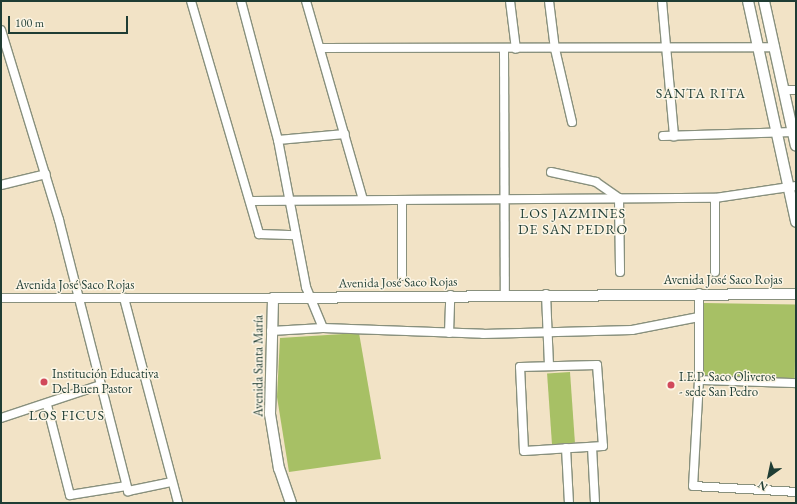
<!DOCTYPE html>
<meta charset="utf-8">
<style>
body{margin:0}
#map{position:relative;width:797px;height:504px;overflow:hidden;background:#f2e3c6;font-family:"EB Garamond",serif}
div>[style]{position:absolute}
[style*='--x']{left:calc(var(--x)*1px);top:calc(var(--y)*1px);width:calc(var(--w)*1px);rotate:calc(var(--a)*1deg)}
.green>*{inset:0;background:#a7c065;transform-origin:0 0}
.roads{filter:drop-shadow(1px 0 #88907d) drop-shadow(-1px 0 #88907d) drop-shadow(0 1px #88907d) drop-shadow(0 -1px #88907d)}
.minor>*{height:8px;margin:-4px;padding:0 4px;transform-origin:4px;border-radius:4px;background:#fff}
.major>*{height:10px;margin:-5px;padding:0 5px;transform-origin:5px;border-radius:5px;background:#fff}
.dots>*{width:11px;height:11px;translate:-50% -50%;box-sizing:border-box;border:2px solid #fcf5e5;border-radius:50%}
span{translate:-50% -50%;white-space:nowrap;text-align:center;line-height:1.15;-webkit-text-stroke:3px #fcf5e5;paint-order:stroke}
.street-label{font-size:13px;color:#1f3d34}
.poi-label{font-size:13px;color:#1f3d34}
.left{translate:0 -50%;text-align:left}
.neighbourhood-label{font-size:14px;color:#1f3d34;letter-spacing:1px}
.frame{position:absolute;inset:0;border:2px solid #1f3d34;pointer-events:none}
.north{position:absolute;left:749px;top:456px;width:40px;height:40px;-webkit-text-stroke:3px #fcf5e5;paint-order:stroke;rotate:213deg;font-size:11px;font-weight:700;line-height:16px;text-align:center;color:#1f3d34}
.north::after{content:'';display:block;margin:auto;width:14px;height:18px;background:#1f3d34;clip-path:polygon(50% 0,100% 100%,50% 72%,0 100%)}
.scale{position:absolute;left:8px;top:16px;width:120px;height:18px;box-sizing:border-box;border:2px solid #1f3d34;border-top:0;padding-left:5px;font-size:12px;line-height:14px;white-space:nowrap;color:#1f3d34;-webkit-text-stroke:3px #fcf5e5;paint-order:stroke}
</style>
<div id="map">
<div class="green">
<div style="left:704px;top:303px;width:92px;height:74px;rotate:1deg"></div>
<div style="clip-path:polygon(359px 333px,381px 459px,289px 472px,277px 397px,280px 338px)"></div>
<div style="left:570px;top:372px;width:71px;height:23px;rotate:86deg"></div>
</div>
<div class="roads">
<div class="minor">
<div style="--x:191;--y:1;--w:243;--a:73.7"></div>
<div style="--x:259;--y:234;--w:37;--a:2"></div>
<div style="--x:241;--y:1;--w:144;--a:75.1"></div>
<div style="--x:278;--y:140;--w:150;--a:79.2"></div>
<div style="--x:306;--y:287;--w:44;--a:67.5"></div>
<div style="--x:306;--y:1;--w:207;--a:74"></div>
<div style="--x:510;--y:1;--w:48;--a:82.9"></div>
<div style="--x:549;--y:1;--w:48;--a:82.9"></div>
<div style="--x:555;--y:49;--w:75;--a:76.9"></div>
<div style="--x:662;--y:1;--w:136;--a:84.9"></div>
<div style="--x:1;--y:30;--w:199;--a:73"></div>
<div style="--x:59;--y:220;--w:280;--a:75.7"></div>
<div style="--x:128;--y:491;--w:45;--a:-11.6"></div>
<div style="--x:321;--y:48;--w:454;--a:-0.1"></div>
<div style="--x:504;--y:49;--w:245;--a:89.8"></div>
<div style="--x:785;--y:90;--w:11;--a:0"></div>
<div style="--x:663;--y:136;--w:130;--a:-1.8"></div>
<div style="--x:278;--y:140;--w:67;--a:-5.1"></div>
<div style="--x:551;--y:172;--w:46;--a:12.5"></div>
<div style="--x:596;--y:182;--w:28;--a:35"></div>
<div style="--x:619;--y:198;--w:74;--a:89.2"></div>
<div style="--x:1;--y:185;--w:46;--a:-13.7"></div>
<div style="--x:402;--y:200;--w:76;--a:90"></div>
<div style="--x:252;--y:201;--w:463;--a:-0.4"></div>
<div style="--x:715;--y:198;--w:82;--a:-8.4"></div>
<div style="--x:715;--y:272;--w:74;--a:-90"></div>
<div style="--x:699;--y:293;--w:87;--a:90"></div>
<div style="--x:699;--y:380;--w:106;--a:93.2"></div>
<div style="--x:693;--y:486;--w:103;--a:3.3"></div>
<div style="--x:546;--y:294;--w:72;--a:87.6"></div>
<div style="--x:1;--y:298;--w:272;--a:0"></div>
<div style="--x:124;--y:298;--w:212;--a:75.2"></div>
<div style="--x:271;--y:331;--w:52;--a:-3.3"></div>
<div style="--x:323;--y:328;--w:160;--a:2.1"></div>
<div style="--x:483;--y:334;--w:149;--a:-1.5"></div>
<div style="--x:632;--y:330;--w:68;--a:-11"></div>
<div style="--x:449;--y:333;--w:38;--a:-88"></div>
<div style="--x:597;--y:365;--w:81;--a:85.8"></div>
<div style="--x:603;--y:446;--w:79;--a:176.4"></div>
<div style="--x:524;--y:451;--w:84;--a:-92.7"></div>
<div style="--x:520;--y:367;--w:77;--a:-1.5"></div>
<div style="--x:699;--y:380;--w:97;--a:1.8"></div>
<div style="--x:47;--y:405;--w:93;--a:75.7"></div>
<div style="--x:70;--y:495;--w:57;--a:-9.1"></div>
<div style="--x:1;--y:418;--w:104;--a:-18.4"></div>
<div style="--x:592;--y:447;--w:56;--a:86.9"></div>
<div style="--x:566;--y:448;--w:55;--a:86.9"></div>
</div>
<div class="major">
<div style="--x:748;--y:1;--w:226;--a:77.7"></div>
<div style="--x:764;--y:1;--w:148;--a:77.6"></div>
<div style="--x:291;--y:503;--w:36;--a:-109"></div>
<div style="--x:279;--y:469;--w:56;--a:-99.3"></div>
<div style="--x:270;--y:414;--w:116;--a:-88.5"></div>
<div style="--x:273;--y:298;--w:523;--a:-0.44"></div>
</div>
</div>
<div class="dots">
<div style="left:44px;top:382px;background:#d1495b"></div>
<div style="left:671px;top:385px;background:#d1495b"></div>
</div>
<div class="street-label">
<span style="left:723px;top:280px">Avenida José Saco Rojas</span>
<span style="left:398px;top:283px;rotate:-1deg">Avenida José Saco Rojas</span>
<span style="left:75px;top:285px">Avenida José Saco Rojas</span>
<span style="left:259px;top:366px;rotate:-90deg">Avenida Santa María</span>
</div>
<div class="poi-label">
<span class="left" style="left:52px;top:382px">Institución Educativa<br>Del Buen Pastor</span>
<span class="left" style="left:679px;top:385px">I.E.P. Saco Oliveros<br>- sede San Pedro</span>
</div>
<div class="neighbourhood-label">
<span style="left:701px;top:93px">SANTA RITA</span>
<span style="left:573px;top:221px">LOS JAZMINES<br>DE SAN PEDRO</span>
<span style="left:67px;top:415px">LOS FICUS</span>
</div>
<div class="frame"></div>
<div class="north">N</div>
<div class="scale">100 m</div>
</div>
